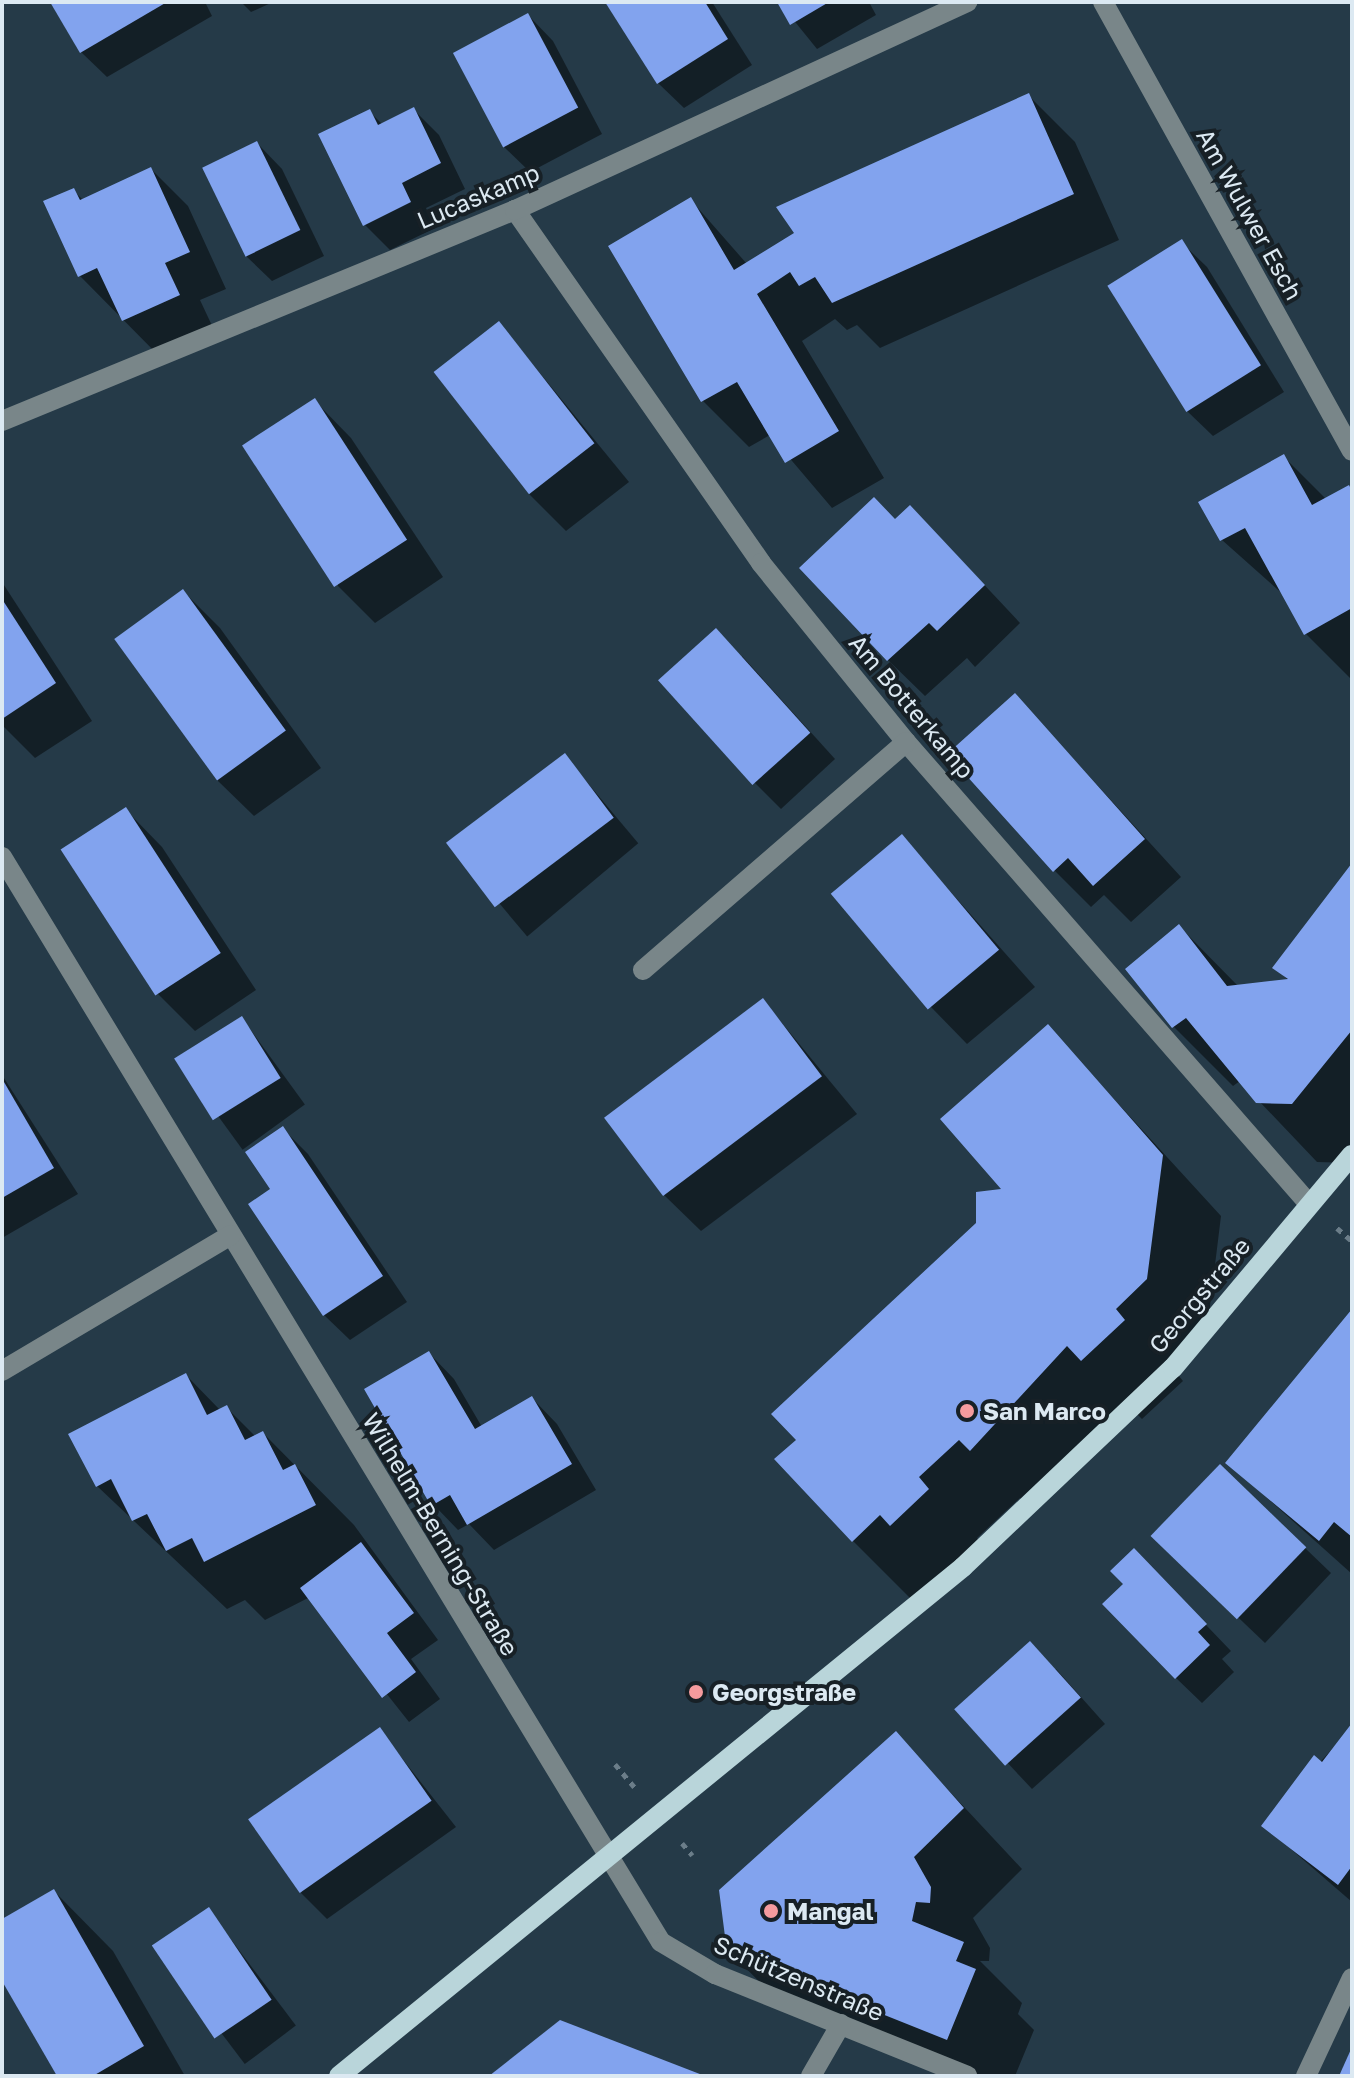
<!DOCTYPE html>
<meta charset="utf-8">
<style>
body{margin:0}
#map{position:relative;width:1354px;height:2078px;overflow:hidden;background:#253a48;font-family:"Golos Text",sans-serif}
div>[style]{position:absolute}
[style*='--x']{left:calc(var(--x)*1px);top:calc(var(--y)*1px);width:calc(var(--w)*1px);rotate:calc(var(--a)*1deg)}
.shadow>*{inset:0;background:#0007;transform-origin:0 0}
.building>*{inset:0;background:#82a3ee;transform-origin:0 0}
.path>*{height:5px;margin-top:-2.5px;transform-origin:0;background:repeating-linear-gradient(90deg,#6b7d89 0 6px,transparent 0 12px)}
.minor>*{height:20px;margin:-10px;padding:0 10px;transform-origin:10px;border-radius:10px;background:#798689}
.major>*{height:20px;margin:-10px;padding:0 10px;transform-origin:10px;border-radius:10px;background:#b9d5da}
.dots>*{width:22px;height:22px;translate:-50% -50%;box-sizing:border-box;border:4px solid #172026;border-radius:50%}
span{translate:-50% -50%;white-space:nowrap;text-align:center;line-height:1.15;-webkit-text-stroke:8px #172026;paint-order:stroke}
.street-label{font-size:24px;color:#dce9f2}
.poi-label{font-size:24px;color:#dce9f2;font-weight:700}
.left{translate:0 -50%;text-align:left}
.frame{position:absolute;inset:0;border:4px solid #dce9f2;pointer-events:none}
</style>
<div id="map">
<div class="shadow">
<div style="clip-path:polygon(52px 2px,205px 2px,212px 16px,107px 77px,81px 52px)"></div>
<div style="clip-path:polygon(241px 2px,273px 2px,251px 12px)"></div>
<div style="clip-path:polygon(607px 2px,712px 2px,752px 65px,684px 108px,658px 83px)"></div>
<div style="clip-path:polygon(779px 2px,869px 2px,876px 15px,817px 49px)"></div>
<div style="clip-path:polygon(528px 15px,553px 41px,602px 134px,530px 172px,504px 147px)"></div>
<div style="clip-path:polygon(1029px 96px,1075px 142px,1119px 240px,880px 348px,857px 325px,847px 330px,835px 319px,802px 341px,884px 478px,832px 508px,770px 435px,749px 447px,703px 401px,611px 247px,690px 199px,747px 264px)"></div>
<div style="clip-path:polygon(414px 110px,439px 135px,465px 189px,426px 208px,435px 228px,390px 250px,364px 224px,369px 111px,383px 125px)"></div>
<div style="clip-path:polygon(257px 143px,282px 169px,324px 256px,272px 281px,246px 256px)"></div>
<div style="clip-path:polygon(151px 169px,188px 206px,226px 289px,200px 300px,215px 332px,160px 357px,80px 276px,73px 190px,84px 201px)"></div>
<div style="clip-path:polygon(1181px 242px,1207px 267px,1284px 392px,1213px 436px,1187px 411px)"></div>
<div style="clip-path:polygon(499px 323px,629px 482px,566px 531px,529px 494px)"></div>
<div style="clip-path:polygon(315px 401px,351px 438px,443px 577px,375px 623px,338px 586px)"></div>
<div style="clip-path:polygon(1284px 457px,1327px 500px,1352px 491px,1352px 680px,1305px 633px,1286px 597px,1222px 540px,1201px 503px)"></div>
<div style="clip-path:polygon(896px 521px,946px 544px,1020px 623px,975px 667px,967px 658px,925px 696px,888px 660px)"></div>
<div style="clip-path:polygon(2px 582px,92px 721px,35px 758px,2px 725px)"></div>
<div style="clip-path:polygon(183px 591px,220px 628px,321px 768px,254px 816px,217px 780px)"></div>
<div style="clip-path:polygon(742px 656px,835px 759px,781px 809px,755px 783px)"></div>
<div style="clip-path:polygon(1015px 695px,1181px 877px,1131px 922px,1104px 895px,1091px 907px,1054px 870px)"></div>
<div style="left:565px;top:756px;width:114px;height:145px;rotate:50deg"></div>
<div style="clip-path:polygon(126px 810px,162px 847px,256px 990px,195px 1031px,158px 994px)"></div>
<div style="clip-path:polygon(902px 837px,1035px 987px,967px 1044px,931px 1007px)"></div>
<div style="clip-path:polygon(1352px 867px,1352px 1163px,1317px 1162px,1240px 1081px,1233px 1086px,1174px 1027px,1127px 969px,1179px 926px,1239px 987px,1289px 981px,1275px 967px)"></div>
<div style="clip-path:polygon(763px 1000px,857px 1114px,701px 1231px,664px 1195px)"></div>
<div style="left:242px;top:1018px;width:107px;height:77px;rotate:54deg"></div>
<div style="clip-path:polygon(1048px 1027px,1221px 1216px,1206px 1339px,1174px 1370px,1183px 1381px,1142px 1419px,1128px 1405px,1030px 1509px,1020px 1498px,977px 1538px,987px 1549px,912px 1600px,853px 1541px,798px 1440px,1005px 1190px)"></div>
<div style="clip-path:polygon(2px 1075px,78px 1194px,2px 1238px)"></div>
<div style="clip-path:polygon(283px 1129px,308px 1154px,407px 1302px,350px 1340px,324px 1315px,273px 1189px)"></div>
<div style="clip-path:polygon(1352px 1312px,1352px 1574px,1228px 1463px)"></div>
<div style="clip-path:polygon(429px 1353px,454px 1379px,482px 1427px,532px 1398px,557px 1424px,596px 1490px,494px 1550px,469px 1524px,458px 1530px,433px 1504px)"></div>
<div style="clip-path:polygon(186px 1375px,220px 1410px,226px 1407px,256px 1437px,263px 1433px,354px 1525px,438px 1640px,411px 1659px,440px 1699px,409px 1722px,310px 1597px,265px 1620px,245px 1600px,227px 1609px,97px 1486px)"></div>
<div style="clip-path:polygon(1305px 1548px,1331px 1573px,1265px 1643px,1179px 1561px)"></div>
<div style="clip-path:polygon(1159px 1576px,1231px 1651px,1222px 1659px,1234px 1672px,1202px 1703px,1176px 1678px)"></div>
<div style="clip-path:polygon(1056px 1669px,1105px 1724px,1032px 1789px,958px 1710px)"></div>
<div style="clip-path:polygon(1352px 1727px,1352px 1902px,1263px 1825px)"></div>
<div style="clip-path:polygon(379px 1729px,456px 1827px,327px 1919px,301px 1893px)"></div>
<div style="clip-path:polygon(896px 1734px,1022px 1869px,973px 1918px,990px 1948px,989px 1961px,980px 1961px,1022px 2003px,1018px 2014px,1034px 2030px,1015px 2076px,950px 2076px,788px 2011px,729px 1951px)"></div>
<div style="clip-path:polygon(54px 1891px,113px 1951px,185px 2076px,59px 2076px,2px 1977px,2px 1922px)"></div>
<div style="left:208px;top:1909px;width:146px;height:64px;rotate:53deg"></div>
</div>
<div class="building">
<div style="clip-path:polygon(50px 2px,167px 2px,80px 53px)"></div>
<div style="clip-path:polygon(605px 2px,705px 2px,728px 39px,657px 84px)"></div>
<div style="clip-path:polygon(777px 2px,829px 2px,790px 25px)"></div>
<div style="left:528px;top:13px;width:107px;height:85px;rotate:62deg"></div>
<div style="clip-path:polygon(1029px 93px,1074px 194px,832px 303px,815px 277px,799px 286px,790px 272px,757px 294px,839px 431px,785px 463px,737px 382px,701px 402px,608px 246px,691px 197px,734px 270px,794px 233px,776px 207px)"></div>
<div style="clip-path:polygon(414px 107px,441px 163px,402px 183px,411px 202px,363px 226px,318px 134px,370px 109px,378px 125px)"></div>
<div style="left:257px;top:141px;width:99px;height:61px;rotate:64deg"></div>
<div style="clip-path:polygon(151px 167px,190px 252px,165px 263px,180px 295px,122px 321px,97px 268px,78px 277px,43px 201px,74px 188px,80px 200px)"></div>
<div style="left:1182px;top:239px;width:149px;height:88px;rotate:58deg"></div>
<div style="left:499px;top:321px;width:155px;height:83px;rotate:52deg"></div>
<div style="left:315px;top:398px;width:169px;height:87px;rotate:57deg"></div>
<div style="clip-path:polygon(1284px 454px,1312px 505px,1349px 485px,1352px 491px,1352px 608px,1304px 635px,1245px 528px,1220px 541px,1198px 502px)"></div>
<div style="clip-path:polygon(874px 497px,895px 519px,910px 505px,985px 585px,937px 631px,929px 623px,887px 661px,799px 568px)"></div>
<div style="left:183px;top:589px;width:175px;height:85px;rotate:54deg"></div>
<div style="clip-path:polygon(2px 599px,56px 683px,2px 719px)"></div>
<div style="left:716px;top:628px;width:141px;height:78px;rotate:48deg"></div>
<div style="clip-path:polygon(1015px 693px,1145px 839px,1093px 886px,1068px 858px,1053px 872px,947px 754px)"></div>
<div style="left:565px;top:753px;width:81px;height:149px;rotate:53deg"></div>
<div style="left:126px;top:807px;width:174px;height:78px;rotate:57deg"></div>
<div style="left:902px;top:834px;width:151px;height:93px;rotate:50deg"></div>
<div style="clip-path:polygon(1352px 863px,1352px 1030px,1292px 1104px,1256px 1103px,1186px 1018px,1172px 1028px,1125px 969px,1179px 924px,1227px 986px,1288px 979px,1272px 968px)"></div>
<div style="left:763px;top:998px;width:98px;height:199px;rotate:53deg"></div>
<div style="left:242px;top:1016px;width:73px;height:80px;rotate:58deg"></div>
<div style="clip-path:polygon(1048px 1024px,1163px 1155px,1147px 1279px,1116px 1309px,1125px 1320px,1081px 1361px,1067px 1346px,970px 1451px,959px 1440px,919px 1477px,929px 1489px,890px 1526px,880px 1515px,852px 1542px,774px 1459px,796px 1440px,771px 1414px,976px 1223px,976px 1192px,1001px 1189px,940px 1119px)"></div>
<div style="clip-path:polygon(4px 1082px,54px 1168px,2px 1198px,2px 1083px)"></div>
<div style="clip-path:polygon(283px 1126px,383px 1276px,323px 1316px,248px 1204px,270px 1189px,245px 1152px)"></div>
<div style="clip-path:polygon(1352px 1309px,1352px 1537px,1334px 1522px,1319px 1541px,1225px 1463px)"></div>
<div style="clip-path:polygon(429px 1351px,475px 1429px,532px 1396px,572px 1464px,467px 1525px,450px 1495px,431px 1506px,364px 1389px)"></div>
<div style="clip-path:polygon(186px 1373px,207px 1415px,227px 1405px,245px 1440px,263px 1431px,283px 1470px,295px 1464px,316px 1505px,204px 1562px,192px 1538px,166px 1551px,147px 1514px,132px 1521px,111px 1479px,96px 1487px,68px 1434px)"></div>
<div style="left:1220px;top:1464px;width:120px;height:100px;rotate:44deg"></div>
<div style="clip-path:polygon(361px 1542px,414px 1613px,387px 1633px,416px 1672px,382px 1698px,300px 1588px)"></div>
<div style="clip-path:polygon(1134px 1548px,1207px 1624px,1198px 1632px,1210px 1645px,1175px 1679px,1102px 1604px,1123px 1584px,1110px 1571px)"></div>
<div style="left:1030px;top:1641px;width:76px;height:102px;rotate:48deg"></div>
<div style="clip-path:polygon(1352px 1723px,1352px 1866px,1338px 1885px,1261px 1826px,1314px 1755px,1322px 1762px)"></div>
<div style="left:380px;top:1727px;width:90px;height:161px;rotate:55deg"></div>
<div style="clip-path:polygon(896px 1731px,964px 1808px,914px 1857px,931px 1887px,930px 1903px,916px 1902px,912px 1921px,964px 1942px,956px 1961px,976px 1969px,947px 2040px,727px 1952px,719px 1890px)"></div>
<div style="clip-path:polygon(54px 1889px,144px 2046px,93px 2076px,57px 2076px,2px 1981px,2px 1919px)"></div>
<div style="left:209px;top:1907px;width:112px;height:69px;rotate:56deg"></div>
<div style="clip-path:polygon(560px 2020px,705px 2076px,489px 2076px)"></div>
<div style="clip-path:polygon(1352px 2047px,1352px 2076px,1339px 2076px)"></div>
</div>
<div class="path">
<div style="--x:1337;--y:1228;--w:20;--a:41"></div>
<div style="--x:615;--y:1764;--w:30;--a:50"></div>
<div style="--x:682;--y:1843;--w:16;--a:50"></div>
</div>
<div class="minor">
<div style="--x:1103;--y:2;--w:513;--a:60.99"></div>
<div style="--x:515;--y:210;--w:430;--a:55.1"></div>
<div style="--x:761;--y:563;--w:230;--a:51"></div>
<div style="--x:906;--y:742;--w:613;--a:48.9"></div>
<div style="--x:2;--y:421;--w:555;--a:-22.36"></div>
<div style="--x:515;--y:210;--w:498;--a:-24.7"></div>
<div style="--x:2;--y:857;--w:1269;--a:58.73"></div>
<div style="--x:661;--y:1942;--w:63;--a:30.7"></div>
<div style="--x:715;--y:1974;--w:272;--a:22"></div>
<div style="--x:643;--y:970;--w:348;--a:-40.9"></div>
<div style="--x:2;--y:1371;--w:266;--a:-30.7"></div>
<div style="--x:811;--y:2076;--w:60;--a:-60"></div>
<div style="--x:1306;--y:2076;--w:108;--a:-64.9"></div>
</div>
<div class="major">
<div style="--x:339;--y:2076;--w:805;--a:-39.2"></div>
<div style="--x:963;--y:1567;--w:289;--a:-43.5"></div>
<div style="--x:1173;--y:1368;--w:278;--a:-50"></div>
</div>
<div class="dots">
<div style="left:967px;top:1411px;background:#f59b9e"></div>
<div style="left:696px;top:1692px;background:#f59b9e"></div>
<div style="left:771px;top:1911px;background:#f59b9e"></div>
</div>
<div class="street-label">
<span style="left:478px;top:196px;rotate:-23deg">Lucaskamp</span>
<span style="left:1250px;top:214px;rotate:61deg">Am Wulwer Esch</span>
<span style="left:912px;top:706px;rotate:50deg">Am Botterkamp</span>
<span style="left:1199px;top:1295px;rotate:-50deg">Georgstraße</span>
<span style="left:441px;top:1534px;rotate:59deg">Wilhelm-Berning-Straße</span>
<span style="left:799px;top:1978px;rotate:23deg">Schützenstraße</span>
</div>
<div class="poi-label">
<span class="left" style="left:983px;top:1411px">San Marco</span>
<span class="left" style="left:712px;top:1692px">Georgstraße</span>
<span class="left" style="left:787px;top:1911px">Mangal</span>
</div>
<div class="frame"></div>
</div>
